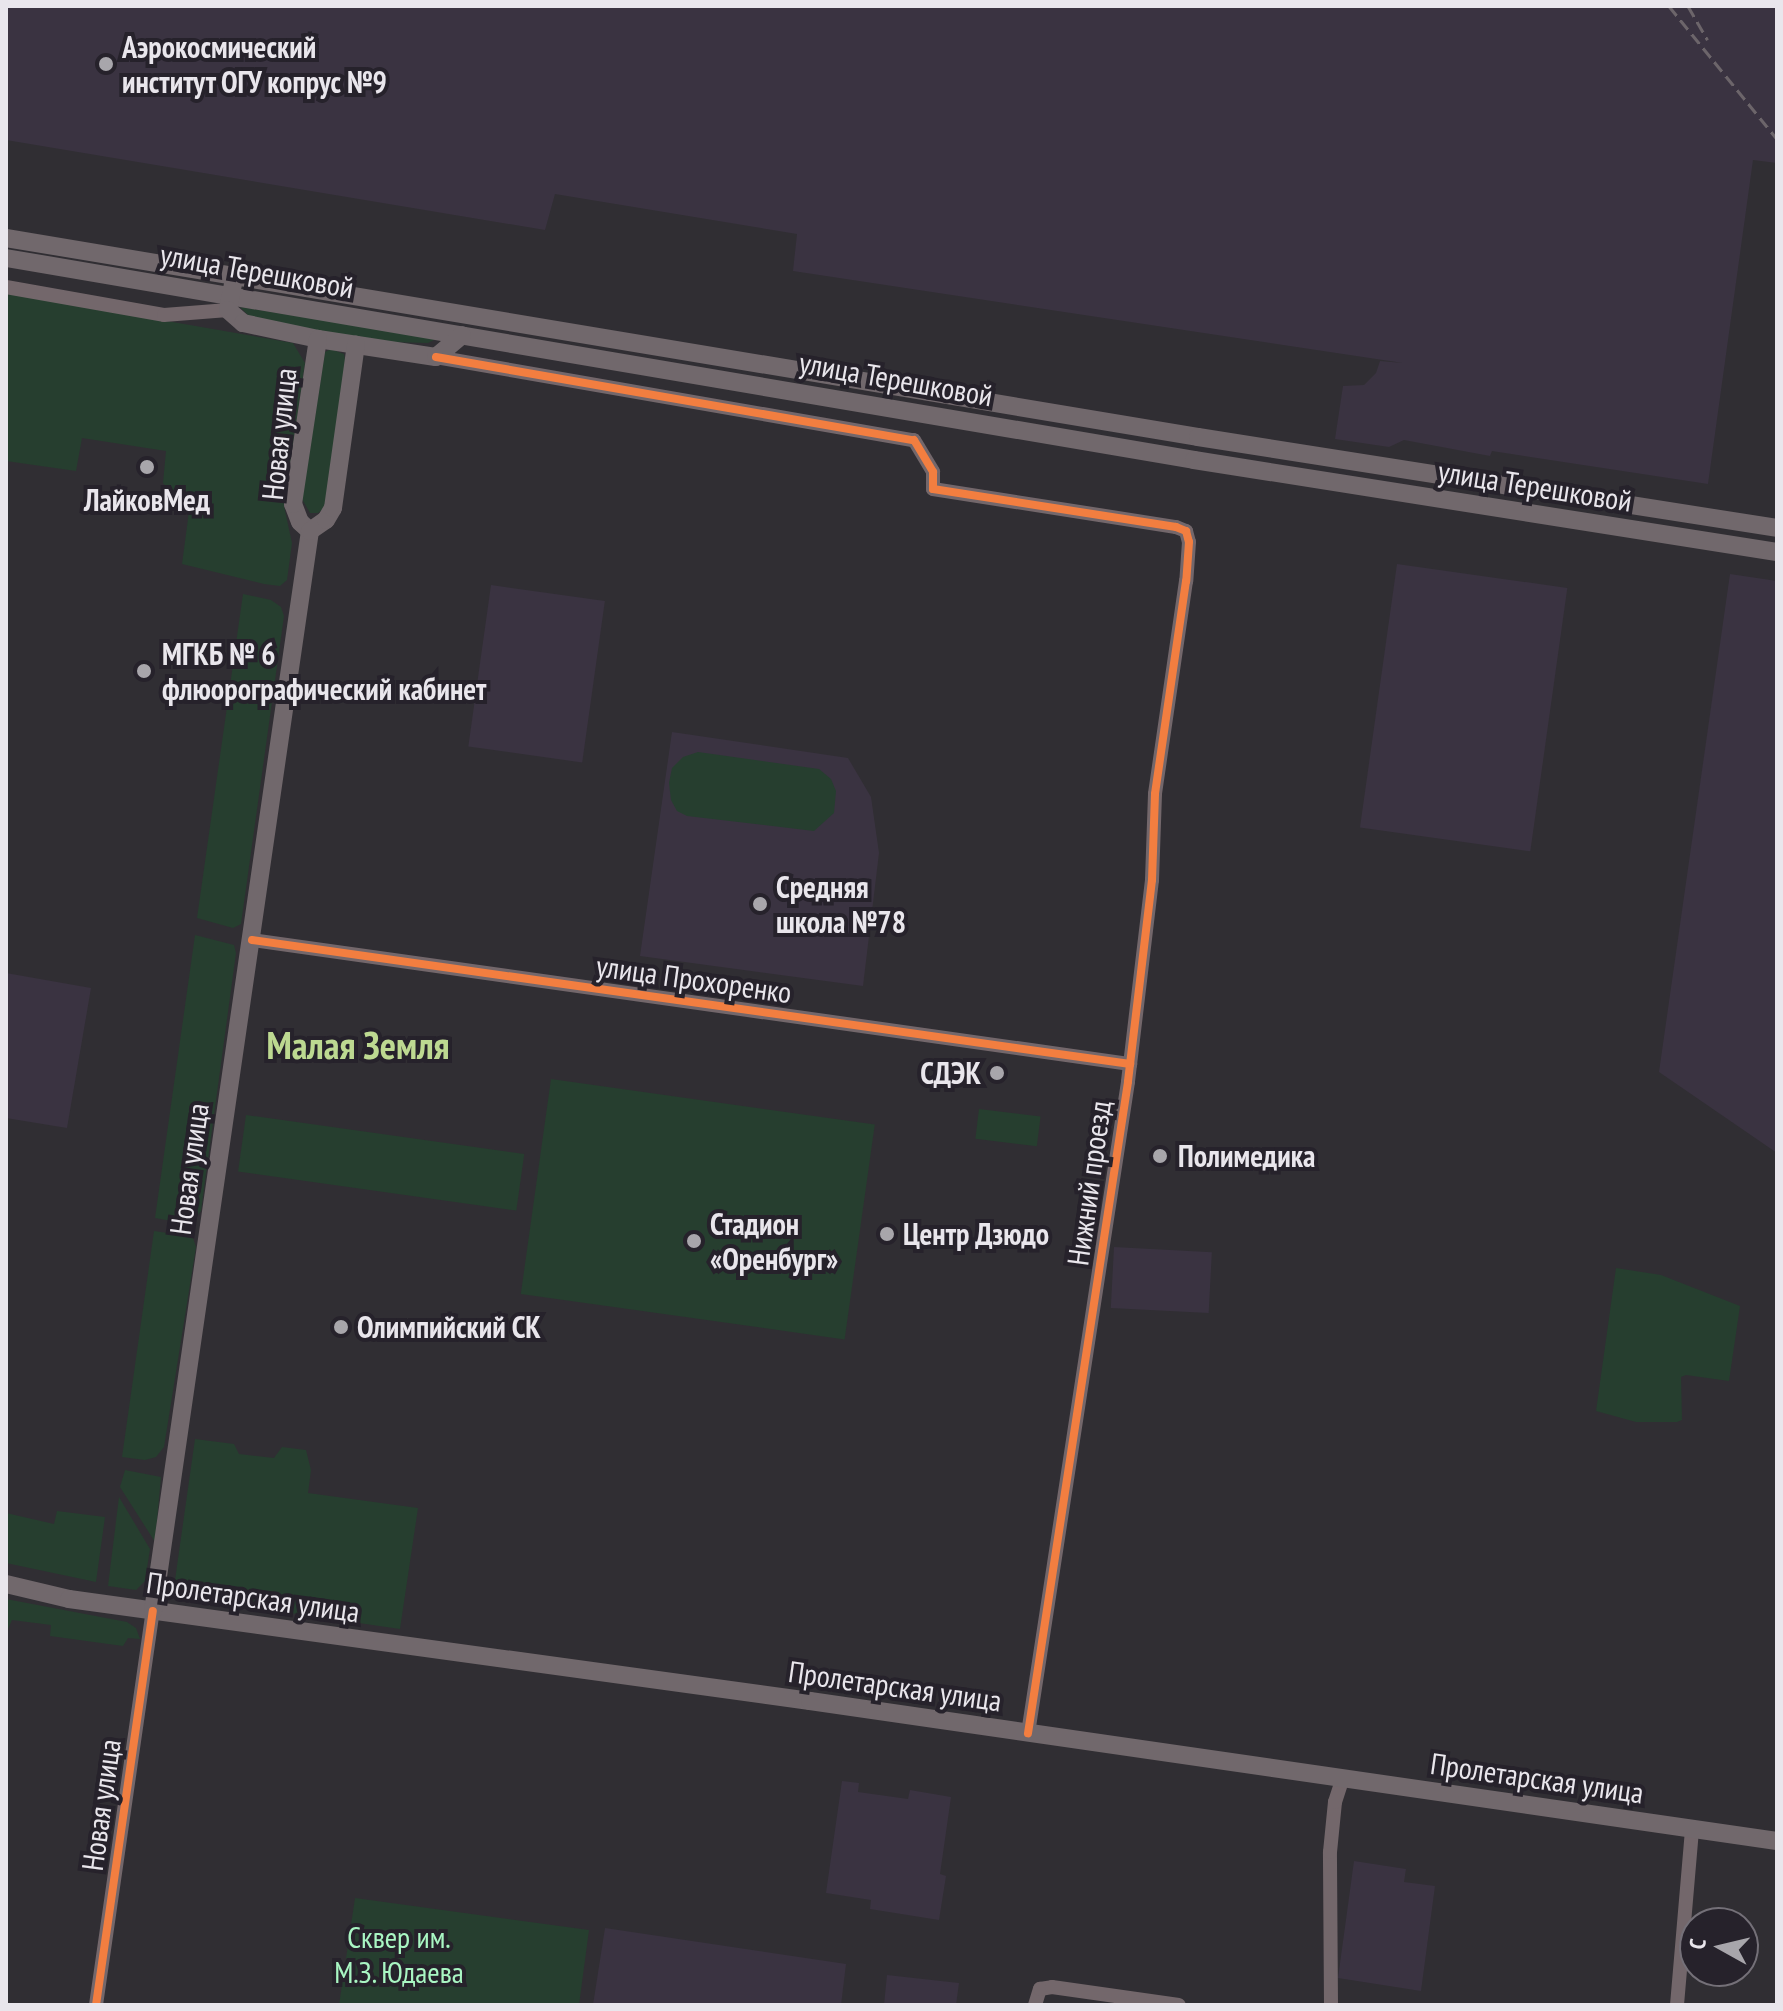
<!DOCTYPE html>
<meta charset="utf-8">
<style>
body{margin:0}
#map{position:relative;width:1783px;height:2011px;overflow:hidden;background:#302e33;font-family:"PT Sans Narrow",sans-serif}
div>[style]{position:absolute}
[style*='--x']{left:calc(var(--x)*1px);top:calc(var(--y)*1px);width:calc(var(--w)*1px);rotate:calc(var(--a)*1deg)}
.built>*{inset:0;background:#3a3341;transform-origin:0 0}
.green>*{inset:0;background:#263e2f;transform-origin:0 0}
.minor>*{height:14px;margin:-7px;padding:0 7px;transform-origin:7px;border-radius:7px;background:#73676b}
.major>*{height:18px;margin:-9px;padding:0 9px;transform-origin:9px;border-radius:9px;background:#71686c}
.rail>*{height:3px;margin-top:-1.5px;transform-origin:0;background:repeating-linear-gradient(90deg,#6c656a 0 12px,transparent 0 18px)}
.cycleway>*{height:8px;margin:-4px;padding:0 4px;transform-origin:4px;border-radius:4px;background:#f27e40}
.dots>*{width:22px;height:22px;translate:-50% -50%;box-sizing:border-box;border:4px solid #26222b;border-radius:50%}
span{translate:-50% -50%;white-space:nowrap;text-align:center;line-height:1.15;-webkit-text-stroke:8px #26222b;paint-order:stroke}
.poi-label{font-size:30px;color:#e9e6ec;font-weight:700}
.left{translate:0 -50%;text-align:left}
.right{translate:-100% -50%;text-align:right}
.street-label{font-size:30px;color:#e9e6ec}
.park-label{font-size:30px;color:#a9f6c3}
.district-label{font-size:38px;color:#bdd991;font-weight:700}
.frame{position:absolute;inset:0;border:8px solid #e9e6ec;pointer-events:none}
.north{position:absolute;left:1679px;top:1907px;width:80px;height:80px;box-sizing:border-box;background:#26222b;border:2px solid #747078;border-radius:50%;rotate:278deg;font-size:22px;font-weight:700;line-height:32px;text-align:center;color:#e9e6ec}
.north::after{content:'';display:block;margin:auto;width:28px;height:36px;background:#a8a6ab;clip-path:polygon(50% 0,100% 100%,50% 72%,0 100%)}
</style>
<div id="map">
<div class="built">
<div style="clip-path:polygon(6px 6px,1777px 6px,1777px 163px,1753px 160px,1708px 484px,1492px 451px,1490px 456px,1404px 440px,1389px 447px,1335px 439px,1343px 386px,1364px 385px,1376px 373px,1380px 361px,1403px 363px,793px 271px,797px 234px,555px 194px,545px 230px,6px 140px)"></div>
<div style="left:1397px;top:564px;width:172px;height:266px;rotate:8deg"></div>
<div style="clip-path:polygon(1730px 574px,1777px 581px,1777px 1153px,1659px 1072px)"></div>
<div style="left:491px;top:585px;width:115px;height:163px;rotate:8deg"></div>
<div style="clip-path:polygon(672px 732px,848px 758px,871px 797px,879px 853px,863px 986px,640px 956px)"></div>
<div style="clip-path:polygon(6px 973px,91px 988px,67px 1128px,6px 1118px)"></div>
<div style="left:1114px;top:1247px;width:98px;height:61px;rotate:3deg"></div>
<div style="clip-path:polygon(842px 1781px,859px 1783px,858px 1792px,908px 1799px,910px 1790px,951px 1797px,940px 1874px,946px 1876px,939px 1920px,870px 1909px,871px 1900px,826px 1893px)"></div>
<div style="clip-path:polygon(1354px 1861px,1406px 1869px,1404px 1882px,1435px 1886px,1421px 1991px,1338px 1978px)"></div>
<div style="clip-path:polygon(605px 1928px,846px 1964px,841px 2005px,593px 2005px)"></div>
<div style="clip-path:polygon(887px 1975px,959px 1983px,956px 2005px,884px 2005px)"></div>
</div>
<div class="green">
<div style="clip-path:polygon(6px 293px,293px 343px,305px 363px,284px 506px,292px 543px,287px 580px,280px 586px,264px 584px,182px 564px,190px 504px,179px 503px,163px 483px,166px 451px,82px 438px,76px 471px,6px 461px)"></div>
<div style="clip-path:polygon(240px 307px,438px 338px,428px 343px,354px 341px,249px 316px)"></div>
<div style="clip-path:polygon(331px 349px,344px 354px,346px 366px,326px 507px,318px 513px,310px 513px,302px 499px,325px 352px)"></div>
<div style="clip-path:polygon(243px 594px,271px 600px,281px 607px,284px 616px,241px 924px,233px 928px,197px 918px)"></div>
<div style="clip-path:polygon(698px 752px,819px 769px,831px 779px,836px 791px,834px 813px,814px 831px,687px 816px,677px 811px,671px 800px,669px 783px,672px 768px,683px 757px)"></div>
<div style="clip-path:polygon(195px 935px,234px 945px,236px 953px,201px 1211px,193px 1221px,183px 1223px,155px 1218px)"></div>
<div style="left:551px;top:1079px;width:327px;height:217px;rotate:8deg"></div>
<div style="left:979px;top:1109px;width:62px;height:30px;rotate:7deg"></div>
<div style="left:246px;top:1115px;width:281px;height:57px;rotate:8deg"></div>
<div style="clip-path:polygon(154px 1231px,188px 1236px,193px 1238px,196px 1247px,164px 1447px,156px 1457px,145px 1460px,122px 1457px)"></div>
<div style="clip-path:polygon(1616px 1268px,1661px 1275px,1740px 1306px,1729px 1381px,1686px 1375px,1681px 1377px,1682px 1420px,1677px 1422px,1636px 1422px,1596px 1411px)"></div>
<div style="clip-path:polygon(195px 1439px,234px 1444px,239px 1454px,274px 1458px,282px 1447px,306px 1450px,311px 1470px,308px 1493px,418px 1508px,400px 1629px,180px 1597px,174px 1587px)"></div>
<div style="clip-path:polygon(125px 1470px,161px 1477px,155px 1542px,120px 1487px)"></div>
<div style="clip-path:polygon(119px 1497px,150px 1549px,145px 1581px,136px 1590px,108px 1586px)"></div>
<div style="clip-path:polygon(57px 1511px,105px 1517px,96px 1582px,6px 1563px,6px 1513px,54px 1524px)"></div>
<div style="clip-path:polygon(6px 1599px,127px 1622px,136px 1628px,140px 1639px,128px 1638px,123px 1646px,50px 1636px,51px 1625px,12px 1620px,8px 1629px)"></div>
<div style="clip-path:polygon(355px 1898px,589px 1930px,579px 2005px,339px 2005px)"></div>
</div>
<div class="minor">
<div style="--x:6;--y:287;--w:160;--a:10"></div>
<div style="--x:164;--y:315;--w:64;--a:-4.5"></div>
<div style="--x:436;--y:357;--w:485;--a:9.9"></div>
<div style="--x:914;--y:440;--w:37;--a:59"></div>
<div style="--x:933;--y:472;--w:17;--a:90"></div>
<div style="--x:933;--y:489;--w:246;--a:8.9"></div>
<div style="--x:1176;--y:527;--w:11;--a:22"></div>
<div style="--x:1186;--y:531;--w:11;--a:75"></div>
<div style="--x:1189;--y:542;--w:39;--a:94"></div>
<div style="--x:1186;--y:581;--w:215;--a:98.3"></div>
<div style="--x:1155;--y:794;--w:86;--a:92"></div>
<div style="--x:1152;--y:880;--w:203;--a:96.8"></div>
<div style="--x:1128;--y:1082;--w:659;--a:98.73"></div>
<div style="--x:252;--y:940;--w:887;--a:8.04"></div>
<div style="--x:96;--y:2005;--w:398;--a:-81.8"></div>
<div style="--x:1035;--y:2005;--w:17;--a:-73"></div>
<div style="--x:1040;--y:1989;--w:12;--a:-9"></div>
<div style="--x:1052;--y:1987;--w:128;--a:8.1"></div>
<div style="--x:1331;--y:2005;--w:153;--a:-90.4"></div>
<div style="--x:1330;--y:1852;--w:50;--a:-84.3"></div>
<div style="--x:1335;--y:1802;--w:26;--a:-72"></div>
<div style="--x:1677;--y:2005;--w:177;--a:-85.1"></div>
</div>
<div class="major">
<div style="--x:6;--y:238;--w:1208;--a:9.48"></div>
<div style="--x:1198;--y:437;--w:586;--a:8.93"></div>
<div style="--x:6;--y:258;--w:1205;--a:9.65"></div>
<div style="--x:1194;--y:460;--w:590;--a:8.97"></div>
<div style="--x:233;--y:284;--w:26;--a:101"></div>
<div style="--x:228;--y:310;--w:20;--a:41"></div>
<div style="--x:243;--y:323;--w:77;--a:12"></div>
<div style="--x:318;--y:339;--w:119;--a:8.7"></div>
<div style="--x:436;--y:357;--w:34;--a:-40"></div>
<div style="--x:310;--y:531;--w:13;--a:-138"></div>
<div style="--x:300;--y:522;--w:19;--a:-111"></div>
<div style="--x:293;--y:504;--w:167;--a:-81.4"></div>
<div style="--x:6;--y:1584;--w:65;--a:13.4"></div>
<div style="--x:69;--y:1599;--w:748;--a:7.84"></div>
<div style="--x:810;--y:1701;--w:977;--a:8.24"></div>
<div style="--x:153;--y:1611;--w:1091;--a:-81.73"></div>
<div style="--x:310;--y:531;--w:19;--a:-35"></div>
<div style="--x:326;--y:520;--w:14;--a:-60"></div>
<div style="--x:333;--y:508;--w:165;--a:-82"></div>
</div>
<div class="rail">
<div style="--x:1669;--y:6;--w:171;--a:50.9"></div>
<div style="--x:1688;--y:6;--w:39;--a:60"></div>
</div>
<div class="cycleway">
<div style="--x:436;--y:357;--w:485;--a:9.9"></div>
<div style="--x:914;--y:440;--w:37;--a:59"></div>
<div style="--x:933;--y:472;--w:17;--a:90"></div>
<div style="--x:933;--y:489;--w:246;--a:8.9"></div>
<div style="--x:1176;--y:527;--w:11;--a:22"></div>
<div style="--x:1186;--y:531;--w:11;--a:75"></div>
<div style="--x:1189;--y:542;--w:39;--a:94"></div>
<div style="--x:1186;--y:581;--w:215;--a:98.3"></div>
<div style="--x:1155;--y:794;--w:86;--a:92"></div>
<div style="--x:1152;--y:880;--w:203;--a:96.8"></div>
<div style="--x:1128;--y:1082;--w:659;--a:98.73"></div>
<div style="--x:252;--y:940;--w:887;--a:8.04"></div>
<div style="--x:96;--y:2005;--w:398;--a:-81.8"></div>
</div>
<div class="dots">
<div style="left:106px;top:64px;background:#a8a6ab"></div>
<div style="left:147px;top:467px;background:#a8a6ab"></div>
<div style="left:144px;top:671px;background:#a8a6ab"></div>
<div style="left:760px;top:904px;background:#a8a6ab"></div>
<div style="left:997px;top:1073px;background:#a8a6ab"></div>
<div style="left:1160px;top:1156px;background:#a8a6ab"></div>
<div style="left:887px;top:1234px;background:#a8a6ab"></div>
<div style="left:694px;top:1241px;background:#a8a6ab"></div>
<div style="left:341px;top:1327px;background:#a8a6ab"></div>
</div>
<div class="poi-label">
<span class="left" style="left:122px;top:64px">Аэрокосмический<br>институт ОГУ копрус №9</span>
<span style="left:147px;top:500px">ЛайковМед</span>
<span class="left" style="left:162px;top:671px">МГКБ № 6<br>флюорографический кабинет</span>
<span class="left" style="left:776px;top:904px">Средняя<br>школа №78</span>
<span class="right" style="left:981px;top:1073px">СДЭК</span>
<span class="left" style="left:1178px;top:1156px">Полимедика</span>
<span class="left" style="left:710px;top:1241px">Стадион<br>«Оренбург»</span>
<span class="left" style="left:903px;top:1234px">Центр Дзюдо</span>
<span class="left" style="left:357px;top:1327px">Олимпийский СК</span>
</div>
<div class="street-label">
<span style="left:257px;top:271px;rotate:10deg">улица Терешковой</span>
<span style="left:896px;top:379px;rotate:10deg">улица Терешковой</span>
<span style="left:279px;top:434px;rotate:-84deg">Новая улица</span>
<span style="left:1535px;top:486px;rotate:9deg">улица Терешковой</span>
<span style="left:694px;top:979px;rotate:8deg">улица Прохоренко</span>
<span style="left:189px;top:1169px;rotate:-82deg">Новая улица</span>
<span style="left:1089px;top:1183px;rotate:-82deg">Нижний проезд</span>
<span style="left:253px;top:1597px;rotate:8deg">Пролетарская улица</span>
<span style="left:895px;top:1686px;rotate:8deg">Пролетарская улица</span>
<span style="left:1537px;top:1778px;rotate:8deg">Пролетарская улица</span>
<span style="left:101px;top:1805px;rotate:-82deg">Новая улица</span>
</div>
<div class="park-label">
<span style="left:399px;top:1954px">Сквер им.<br>М.З. Юдаева</span>
</div>
<div class="district-label">
<span style="left:358px;top:1045px">Малая Земля</span>
</div>
<div class="frame"></div>
<div class="north">С</div>
</div>
